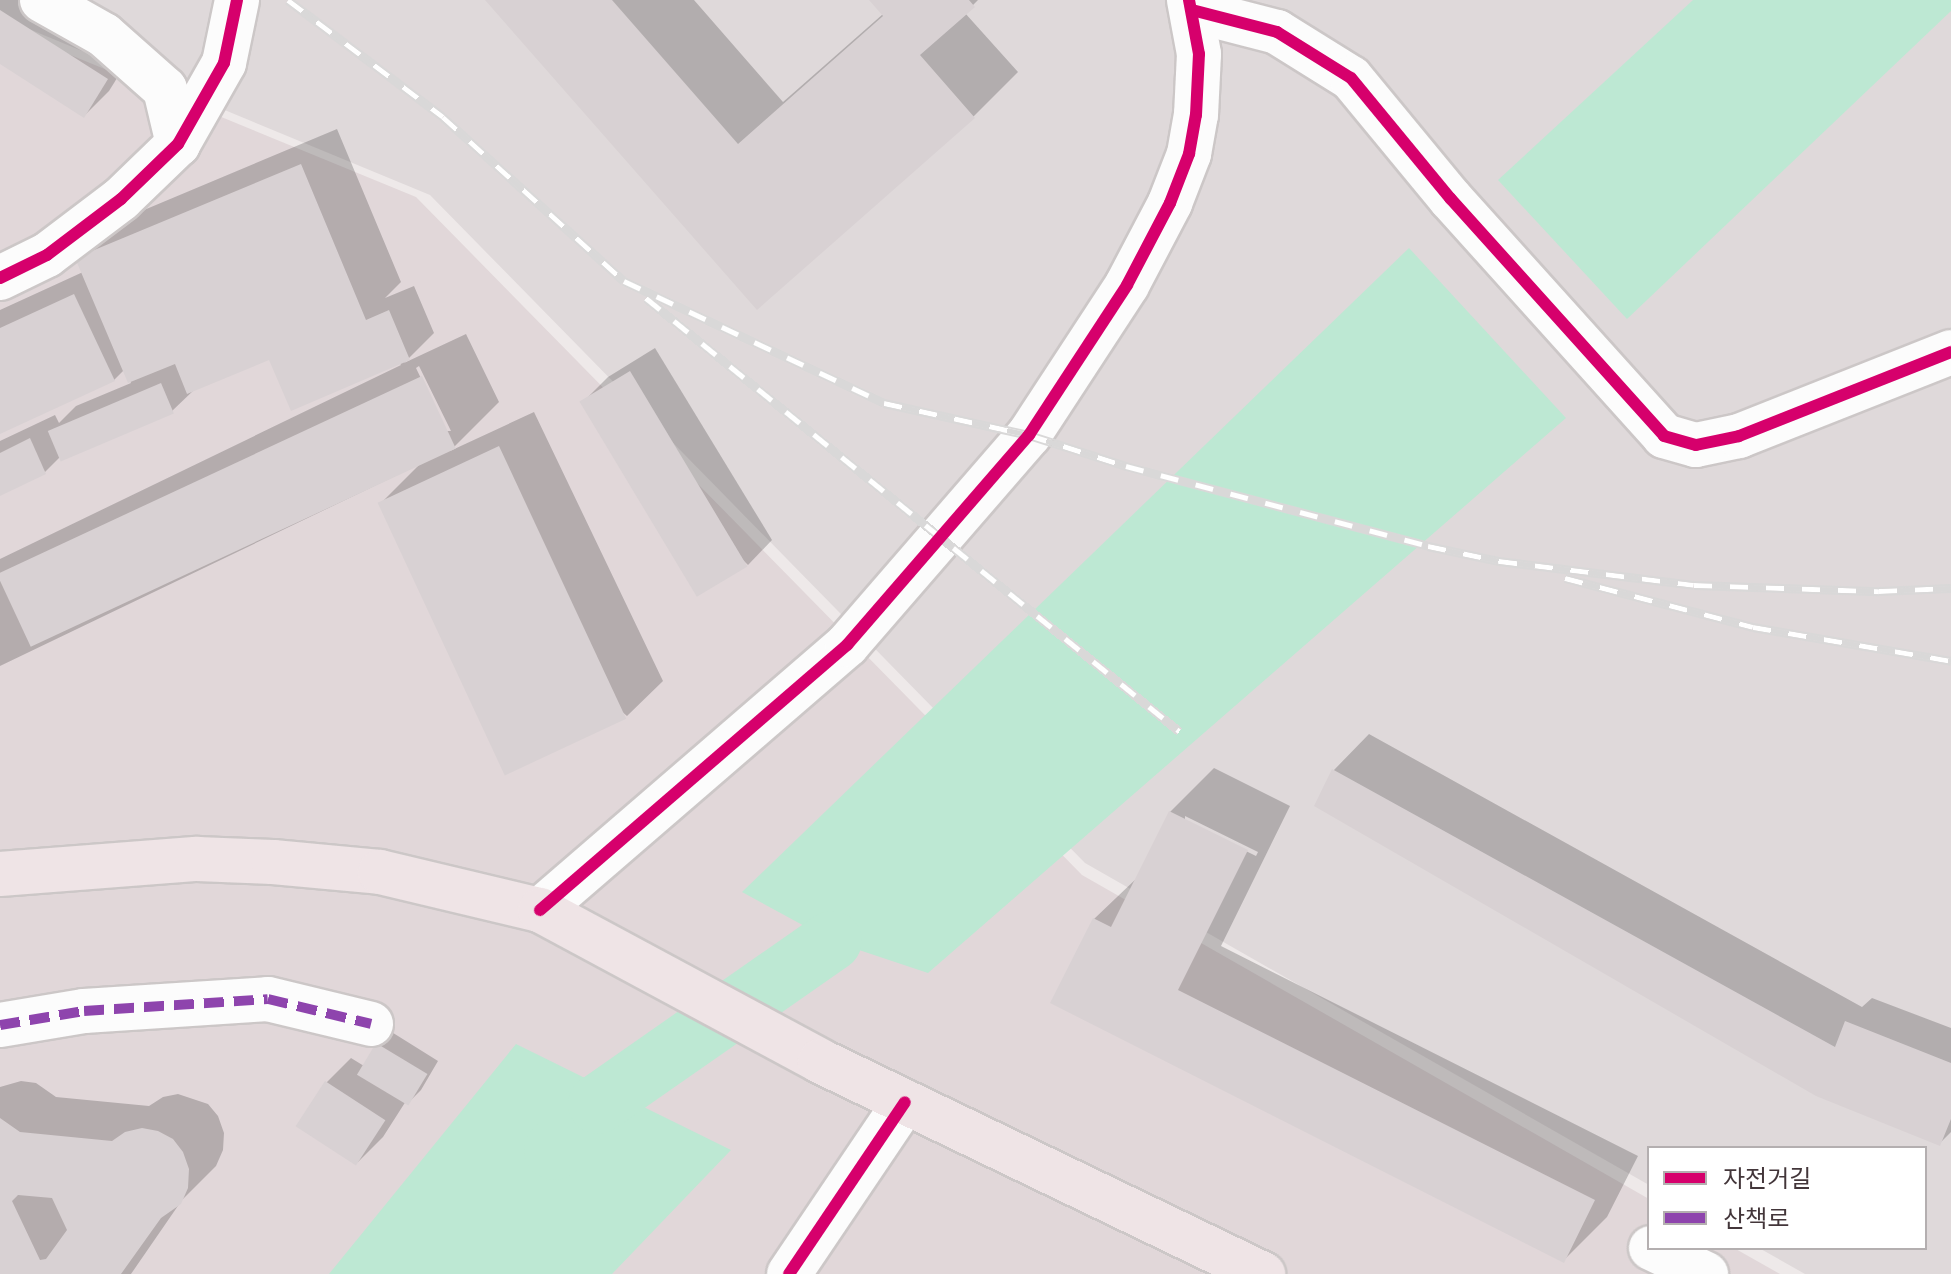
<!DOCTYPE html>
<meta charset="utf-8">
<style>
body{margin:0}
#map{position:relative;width:1951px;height:1274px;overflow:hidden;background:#eee9e9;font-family:"Source Sans 3","Noto Sans KR",sans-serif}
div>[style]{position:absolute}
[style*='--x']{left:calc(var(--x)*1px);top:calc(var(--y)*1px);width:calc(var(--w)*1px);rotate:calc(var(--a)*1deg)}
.residential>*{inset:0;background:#e1d7d9}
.industrial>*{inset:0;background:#dfd9da}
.water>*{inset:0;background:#bde8d3}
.shadow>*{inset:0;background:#0003}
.canal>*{height:60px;margin:-30px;padding:0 30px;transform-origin:30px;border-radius:30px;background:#bde8d3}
.building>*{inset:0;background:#d8d1d3;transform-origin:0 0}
.roads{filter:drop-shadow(2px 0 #ccc7c7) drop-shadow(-2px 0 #ccc7c7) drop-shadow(0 2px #ccc7c7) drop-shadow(0 -2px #ccc7c7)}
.minor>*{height:44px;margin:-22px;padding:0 22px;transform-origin:22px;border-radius:22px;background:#fcfcfc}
.major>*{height:44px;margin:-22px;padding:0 22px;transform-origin:22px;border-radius:22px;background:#efe4e6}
.rail>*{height:9px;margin-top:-4.5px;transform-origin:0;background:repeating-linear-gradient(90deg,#fff 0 18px,#d9d8d8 0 36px);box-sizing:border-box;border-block:2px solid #d9d8d8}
.quiet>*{height:10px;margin-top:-5px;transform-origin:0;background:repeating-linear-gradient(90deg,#8e44ad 0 20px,transparent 0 30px)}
.cycleway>*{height:12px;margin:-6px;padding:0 6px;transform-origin:6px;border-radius:6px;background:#d6006c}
span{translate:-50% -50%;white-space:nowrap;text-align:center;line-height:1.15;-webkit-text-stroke:6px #fff;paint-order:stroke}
.legend{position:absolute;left:1647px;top:1146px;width:280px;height:104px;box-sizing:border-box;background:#fff;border:2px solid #b4afb0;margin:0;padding:10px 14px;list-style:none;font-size:24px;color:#43363a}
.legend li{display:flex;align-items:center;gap:16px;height:40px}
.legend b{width:40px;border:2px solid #b4afb0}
</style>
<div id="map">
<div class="residential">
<div style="clip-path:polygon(0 26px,416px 197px,1082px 875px,1649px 1199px,1649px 1248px,1734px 1248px,1780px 1274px,0 1274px)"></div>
</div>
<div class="industrial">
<div style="clip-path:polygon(0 0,1951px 0,1951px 1274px,1805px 1274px,1759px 1248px,1925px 1248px,1925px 1148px,1649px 1148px,1649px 1185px,1085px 863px,430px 195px,0 17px)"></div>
</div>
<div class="water">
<div style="clip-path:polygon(1693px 0,1951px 0,1951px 11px,1627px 319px,1498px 180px)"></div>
<div style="clip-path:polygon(1409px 248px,1566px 418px,928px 973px,832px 941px,742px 892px)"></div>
<div style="clip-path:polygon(516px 1044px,731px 1150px,612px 1274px,329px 1274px)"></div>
</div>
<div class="shadow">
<div style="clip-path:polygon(0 0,48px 0,132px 54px,109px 91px,84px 116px,0 62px)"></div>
<div style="clip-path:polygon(488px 0,694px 0,783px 102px,883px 14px,871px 0,978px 0,965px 13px,1018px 72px,974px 116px,757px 307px)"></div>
<div style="clip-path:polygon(evenodd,337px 129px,401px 282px,385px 298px,414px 286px,434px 333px,404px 363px,466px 334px,499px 402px,450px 451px,534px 412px,663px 681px,627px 716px,380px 504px,420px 464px,0 666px,0 559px,401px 365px,399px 362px,270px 357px,195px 389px,172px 411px,61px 456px,45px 472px,0 494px,0 441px,55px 415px,59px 423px,76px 406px,131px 383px,125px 369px,114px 380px,0 431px,0 310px,83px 272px,78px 259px,113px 223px,337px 129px,419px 366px,451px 431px,446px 431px,416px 368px,419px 366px)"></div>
<div style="clip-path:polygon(655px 348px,772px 540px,748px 565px,583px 402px,608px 377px)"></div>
<div style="clip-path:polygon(1369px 734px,1862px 1007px,1872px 998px,1951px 1028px,1951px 1132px,1940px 1143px,1317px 805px,1334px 770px)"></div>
<div style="clip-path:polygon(evenodd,1214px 768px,1290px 806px,1221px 946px,1638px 1156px,1607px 1217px,1563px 1261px,1053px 1003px,1094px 919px,1139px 876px,1170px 812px,1214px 768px,1185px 816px,1258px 852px,1256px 856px,1185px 821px,1185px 816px)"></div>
<div style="clip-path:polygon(390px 1031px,438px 1061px,421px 1090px,408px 1103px,406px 1101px,383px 1137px,358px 1162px,326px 1083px,351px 1058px,364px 1066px)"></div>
<div style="clip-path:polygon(21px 1081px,36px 1083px,56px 1097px,149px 1106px,163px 1097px,178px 1094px,208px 1104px,218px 1116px,224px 1133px,223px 1150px,216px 1166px,182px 1200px,131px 1274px,0 1274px,0 1087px)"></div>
</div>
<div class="canal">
<div style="--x:554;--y:1150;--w:64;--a:-46.3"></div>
<div style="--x:598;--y:1104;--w:285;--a:-34.9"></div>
</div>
<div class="building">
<div style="clip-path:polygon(485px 0,612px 0,738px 144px,883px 16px,869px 0,969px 0,975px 7px,920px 55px,975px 118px,757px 310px)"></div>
<div style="clip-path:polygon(0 10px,108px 79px,84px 118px,0 64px)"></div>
<div style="clip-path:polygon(301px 164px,366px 320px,389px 310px,410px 360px,291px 411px,269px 360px,187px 394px,175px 364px,128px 383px,75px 258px)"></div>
<div style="clip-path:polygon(74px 294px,115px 381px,0 434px,0 328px)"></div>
<div style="left:630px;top:371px;width:228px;height:59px;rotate:59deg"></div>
<div style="left:422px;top:376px;width:80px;height:469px;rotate:65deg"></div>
<div style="left:161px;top:383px;width:33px;height:123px;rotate:67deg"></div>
<div style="clip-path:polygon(30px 438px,46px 474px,0 496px,0 453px)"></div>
<div style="left:499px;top:446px;width:301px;height:134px;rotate:65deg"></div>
<div style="clip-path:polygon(1332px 769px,1835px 1047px,1845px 1021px,1951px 1063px,1951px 1119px,1940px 1146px,1816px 1096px,1314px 806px)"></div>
<div style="clip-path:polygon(1169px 811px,1248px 850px,1178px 990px,1595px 1200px,1564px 1263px,1050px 1003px,1093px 918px,1111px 927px)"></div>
<div style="left:376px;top:1043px;width:60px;height:37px;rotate:31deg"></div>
<div style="left:325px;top:1081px;width:72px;height:54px;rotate:33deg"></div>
<div style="clip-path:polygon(evenodd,0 1118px,20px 1132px,112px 1141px,125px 1132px,142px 1128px,158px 1131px,173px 1139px,183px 1152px,189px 1169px,188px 1188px,181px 1204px,161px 1218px,121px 1274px,0 1274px,0 1118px,18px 1195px,52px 1198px,67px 1230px,46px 1259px,40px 1260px,12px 1201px,18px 1195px)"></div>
</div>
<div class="roads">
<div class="minor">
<div style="--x:42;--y:0;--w:71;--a:29.4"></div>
<div style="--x:104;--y:35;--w:81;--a:41.5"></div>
<div style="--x:165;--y:89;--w:57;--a:76.7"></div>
<div style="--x:1192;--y:10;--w:88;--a:14.5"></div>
<div style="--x:1277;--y:32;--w:87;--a:31.9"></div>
<div style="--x:1351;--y:78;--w:156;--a:50.5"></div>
<div style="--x:1450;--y:198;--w:320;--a:48"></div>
<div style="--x:1664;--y:436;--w:33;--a:16"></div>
<div style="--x:1696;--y:445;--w:44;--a:-11.8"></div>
<div style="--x:1739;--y:436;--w:228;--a:-21.6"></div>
<div style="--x:0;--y:278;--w:52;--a:-26.1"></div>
<div style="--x:47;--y:255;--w:93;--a:-37.1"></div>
<div style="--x:121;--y:199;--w:79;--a:-44"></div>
<div style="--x:178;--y:144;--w:93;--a:-60.4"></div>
<div style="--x:224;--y:63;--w:64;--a:-78.3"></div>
<div style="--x:540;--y:910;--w:406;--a:-40.8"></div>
<div style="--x:847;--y:645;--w:278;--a:-49.1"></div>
<div style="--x:1029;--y:435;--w:179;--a:-56.8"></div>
<div style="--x:1127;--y:285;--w:93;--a:-62.3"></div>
<div style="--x:1170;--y:203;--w:53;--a:-68.8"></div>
<div style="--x:1189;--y:154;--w:40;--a:-80"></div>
<div style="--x:1196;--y:115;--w:61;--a:-87.2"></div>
<div style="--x:1199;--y:54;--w:55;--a:-100.5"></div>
<div style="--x:0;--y:1025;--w:85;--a:-9.5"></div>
<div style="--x:84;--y:1011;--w:184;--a:-3.7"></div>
<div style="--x:268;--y:999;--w:106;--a:13.6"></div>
<div style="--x:1651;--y:1248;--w:61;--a:25.3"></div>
<div style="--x:789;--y:1274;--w:207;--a:-56"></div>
</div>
<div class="major">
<div style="--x:0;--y:874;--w:198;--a:-4.4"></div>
<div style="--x:197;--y:859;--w:76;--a:2.3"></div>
<div style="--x:273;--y:862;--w:107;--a:5.3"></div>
<div style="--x:380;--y:872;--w:164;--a:13.4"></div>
<div style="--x:540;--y:910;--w:318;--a:28.3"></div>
<div style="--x:820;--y:1061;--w:492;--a:25.7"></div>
</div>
</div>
<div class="rail">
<div style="--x:288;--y:0;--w:194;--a:37"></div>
<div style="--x:443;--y:117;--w:244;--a:42.2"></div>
<div style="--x:624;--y:281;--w:287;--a:25.1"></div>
<div style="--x:884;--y:403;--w:148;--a:12.4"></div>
<div style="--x:1029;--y:435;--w:102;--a:17.7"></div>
<div style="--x:1126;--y:466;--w:312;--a:14.8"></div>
<div style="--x:1428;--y:546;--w:73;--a:11.9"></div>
<div style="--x:1499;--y:561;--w:196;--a:7"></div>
<div style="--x:1694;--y:585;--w:185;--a:1.9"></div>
<div style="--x:1879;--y:591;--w:72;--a:-2.4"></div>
<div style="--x:646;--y:298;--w:687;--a:39.09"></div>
<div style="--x:1565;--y:578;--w:194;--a:14.6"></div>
<div style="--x:1753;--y:627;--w:201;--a:9.7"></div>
</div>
<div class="quiet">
<div style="--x:0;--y:1025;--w:85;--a:-9.5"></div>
<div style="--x:84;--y:1011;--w:184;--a:-3.7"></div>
<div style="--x:268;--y:999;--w:106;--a:13.6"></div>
</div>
<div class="cycleway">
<div style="--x:1192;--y:10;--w:88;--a:14.5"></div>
<div style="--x:1277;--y:32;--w:87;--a:31.9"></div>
<div style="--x:1351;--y:78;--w:156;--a:50.5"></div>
<div style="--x:1450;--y:198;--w:320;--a:48"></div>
<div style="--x:1664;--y:436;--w:33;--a:16"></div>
<div style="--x:1696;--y:445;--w:44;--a:-11.8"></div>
<div style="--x:1739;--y:436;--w:228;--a:-21.6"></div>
<div style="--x:0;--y:278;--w:52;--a:-26.1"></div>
<div style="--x:47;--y:255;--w:93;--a:-37.1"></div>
<div style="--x:121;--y:199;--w:79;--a:-44"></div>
<div style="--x:178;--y:144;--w:93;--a:-60.4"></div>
<div style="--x:224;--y:63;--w:64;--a:-78.3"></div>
<div style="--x:540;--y:910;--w:406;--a:-40.8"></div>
<div style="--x:847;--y:645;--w:278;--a:-49.1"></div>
<div style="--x:1029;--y:435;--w:179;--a:-56.8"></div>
<div style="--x:1127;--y:285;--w:93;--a:-62.3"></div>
<div style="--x:1170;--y:203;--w:53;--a:-68.8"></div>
<div style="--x:1189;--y:154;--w:40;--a:-80"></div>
<div style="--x:1196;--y:115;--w:61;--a:-87.2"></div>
<div style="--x:1199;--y:54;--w:55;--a:-100.5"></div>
<div style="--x:789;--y:1274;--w:207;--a:-56"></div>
</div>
<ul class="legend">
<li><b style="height:10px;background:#d6006c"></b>자전거길</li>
<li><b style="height:10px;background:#8e44ad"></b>산책로</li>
</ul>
</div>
